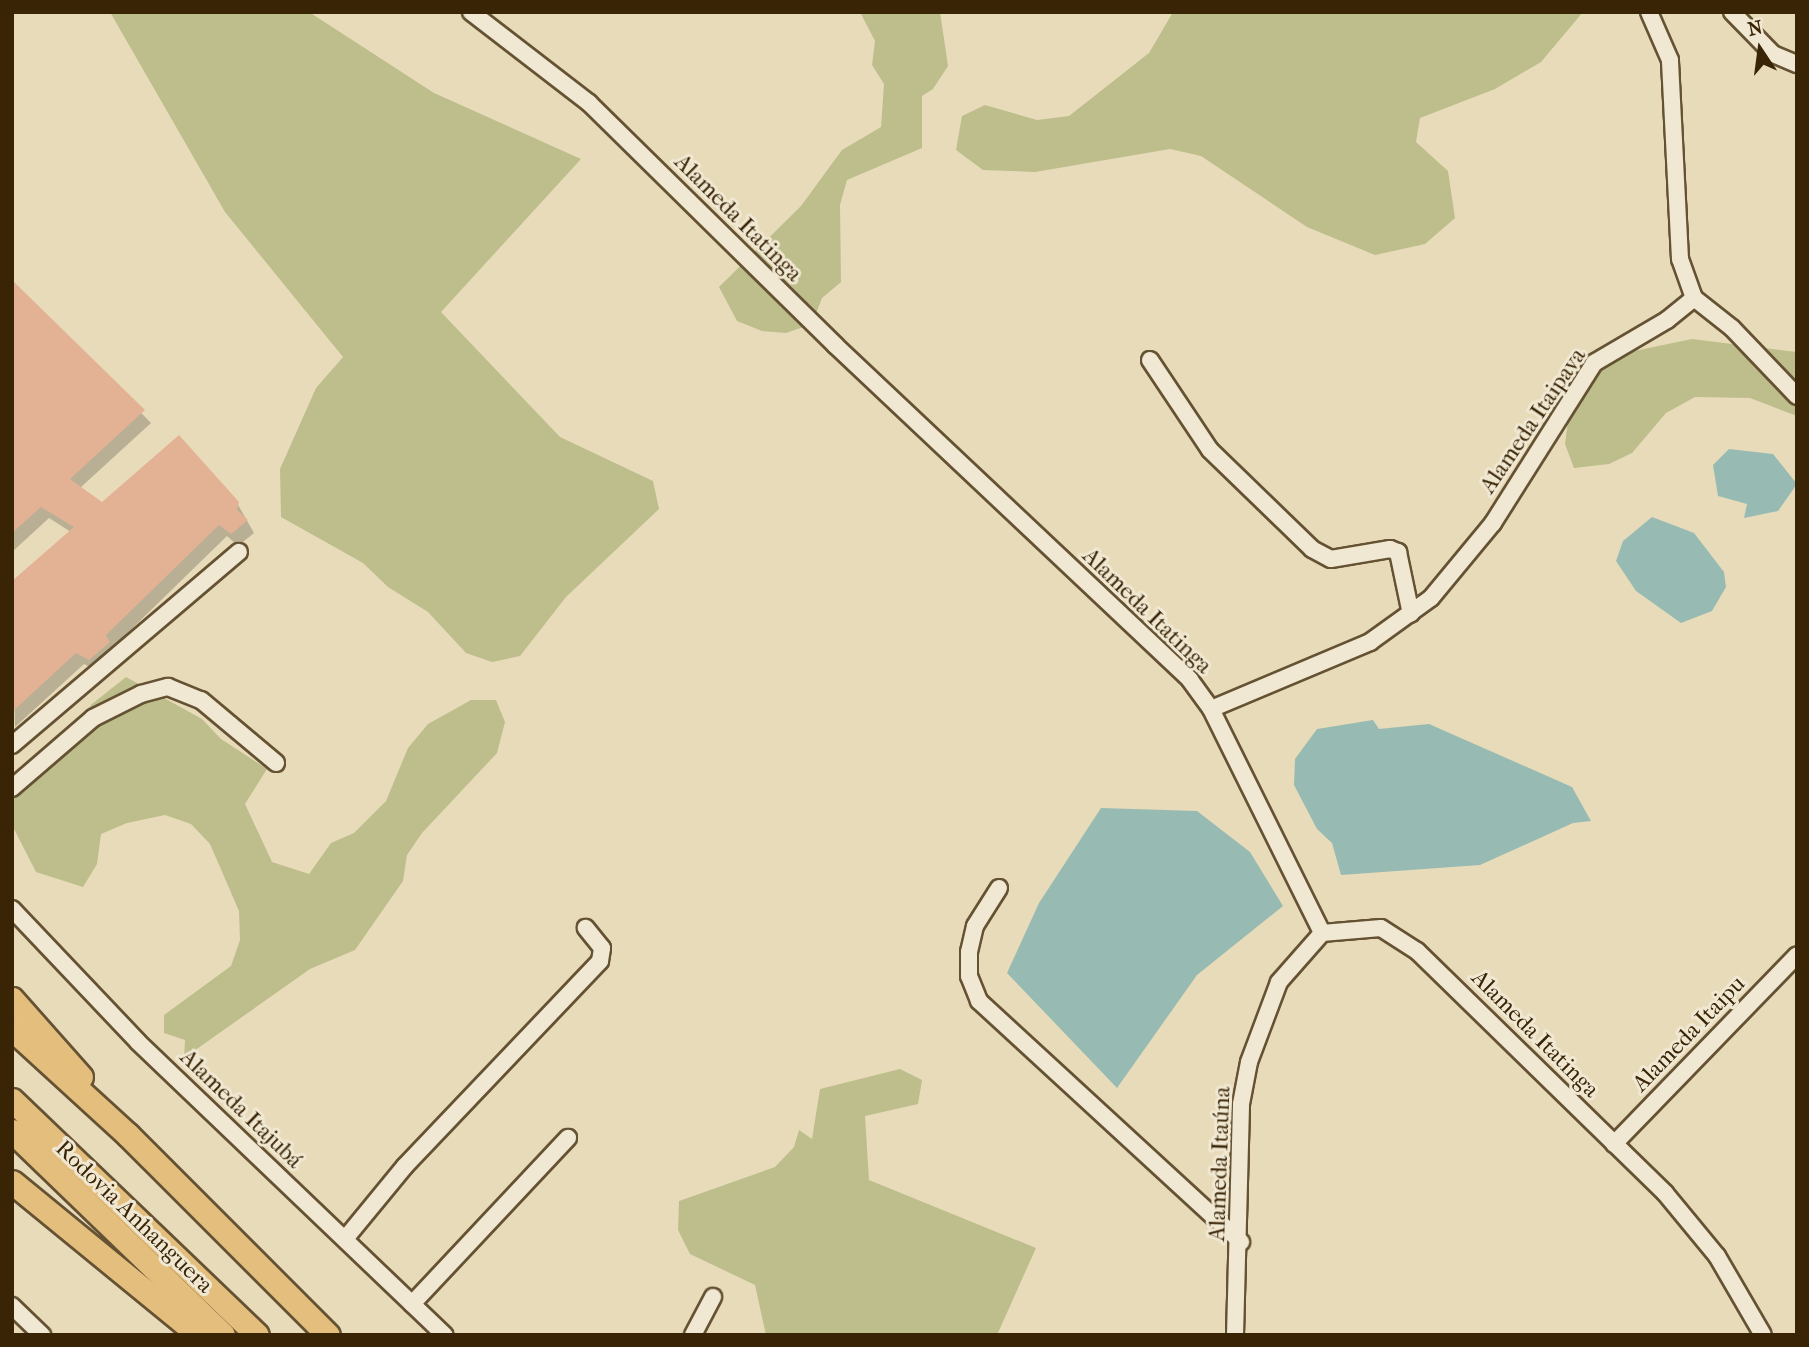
<!DOCTYPE html>
<meta charset="utf-8">
<style>
body{margin:0}
#map{position:relative;width:1809px;height:1347px;overflow:hidden;background:#e8dbba;font-family:"IM FELL French Canon",serif}
div>[style]{position:absolute}
[style*='--x']{left:calc(var(--x)*1px);top:calc(var(--y)*1px);width:calc(var(--w)*1px);rotate:calc(var(--a)*1deg)}
.green>*{inset:0;background:#bdbe8b}
.water>*{inset:0;background:#97bbb2}
.shadow>*{inset:0;background:#0003}
.building>*{inset:0;background:#e3b294}
.roads{filter:drop-shadow(2px 0 #655233) drop-shadow(-2px 0 #655233) drop-shadow(0 2px #655233) drop-shadow(0 -2px #655233)}
.minor>*{height:16px;margin:-8px;padding:0 8px;transform-origin:8px;border-radius:8px;background:#f0e8d2}
.highway>*{height:23px;margin:-11.5px;padding:0 11.5px;transform-origin:11.5px;border-radius:11.5px;background:#e4be7d}
span{translate:-50% -50%;white-space:nowrap;text-align:center;line-height:1.15;-webkit-text-stroke:6px #f0e8d2;paint-order:stroke}
.street-label{font-size:23px;color:#392406}
.frame{position:absolute;inset:0;border:14px solid #392406;pointer-events:none}
.north{position:absolute;left:1725px;top:14px;width:70px;height:70px;-webkit-text-stroke:5px #f0e8d2;paint-order:stroke;rotate:347deg;font-size:19px;font-weight:700;line-height:28px;text-align:center;color:#392406}
.north::after{content:'';display:block;margin:auto;width:24px;height:32px;background:#392406;clip-path:polygon(50% 0,100% 100%,50% 72%,0 100%)}
</style>
<div id="map">
<div class="green">
<div style="clip-path:polygon(110px 12px,309px 12px,434px 93px,581px 159px,441px 312px,560px 437px,653px 481px,659px 509px,566px 597px,520px 656px,492px 662px,466px 653px,428px 612px,388px 587px,363px 563px,281px 517px,280px 469px,316px 388px,343px 357px,225px 212px)"></div>
<div style="clip-path:polygon(860px 12px,940px 12px,948px 66px,933px 89px,922px 96px,922px 148px,847px 180px,840px 205px,841px 282px,822px 298px,812px 324px,786px 333px,762px 331px,737px 321px,719px 287px,801px 206px,842px 150px,881px 127px,884px 84px,872px 65px,875px 41px)"></div>
<div style="clip-path:polygon(1173px 12px,1583px 12px,1541px 62px,1495px 89px,1420px 118px,1416px 142px,1448px 171px,1455px 218px,1425px 244px,1375px 255px,1307px 227px,1201px 156px,1170px 149px,1035px 172px,983px 170px,956px 150px,962px 116px,985px 105px,1037px 120px,1069px 116px,1149px 53px)"></div>
<div style="clip-path:polygon(1692px 339px,1797px 352px,1797px 416px,1750px 398px,1695px 397px,1666px 413px,1632px 453px,1609px 464px,1574px 468px,1565px 444px,1569px 414px,1596px 373px,1615px 355px)"></div>
<div style="clip-path:polygon(126px 677px,202px 719px,221px 739px,267px 769px,245px 804px,272px 862px,309px 874px,331px 843px,354px 833px,386px 801px,408px 748px,428px 724px,471px 700px,496px 700px,505px 722px,497px 753px,422px 833px,407px 855px,403px 881px,355px 950px,310px 969px,184px 1058px,185px 1040px,164px 1033px,164px 1015px,231px 966px,240px 940px,239px 911px,210px 844px,191px 824px,165px 815px,127px 823px,101px 834px,97px 864px,83px 887px,36px 872px,12px 825px,12px 793px,92px 704px)"></div>
<div style="clip-path:polygon(900px 1069px,922px 1080px,918px 1104px,865px 1116px,869px 1180px,1036px 1248px,997px 1335px,766px 1335px,755px 1285px,690px 1254px,678px 1230px,679px 1201px,775px 1167px,794px 1147px,799px 1130px,812px 1139px,820px 1089px)"></div>
</div>
<div class="water">
<div style="clip-path:polygon(1729px 449px,1773px 454px,1797px 484px,1778px 511px,1744px 518px,1747px 504px,1718px 496px,1713px 465px)"></div>
<div style="clip-path:polygon(1652px 517px,1694px 533px,1724px 572px,1726px 587px,1712px 611px,1681px 623px,1636px 591px,1616px 561px,1623px 541px)"></div>
<div style="clip-path:polygon(1373px 720px,1379px 729px,1429px 724px,1572px 787px,1591px 821px,1573px 823px,1480px 865px,1341px 875px,1332px 843px,1317px 829px,1294px 785px,1295px 759px,1317px 729px)"></div>
<div style="clip-path:polygon(1101px 808px,1197px 811px,1250px 852px,1283px 906px,1197px 975px,1117px 1088px,1007px 973px,1039px 903px)"></div>
</div>
<div class="shadow">
<div style="clip-path:polygon(12px 282px,151px 423px,80px 488px,102px 504px,237px 503px,254px 533px,238px 546px,227px 536px,112px 648px,116px 655px,97px 671px,84px 664px,15px 727px,12px 583px,71px 532px,49px 518px,12px 552px)"></div>
</div>
<div class="building">
<div style="clip-path:polygon(12px 280px,145px 410px,70px 479px,102px 502px,179px 435px,239px 502px,237px 510px,248px 520px,231px 534px,219px 525px,106px 635px,110px 642px,89px 660px,76px 653px,12px 712px,12px 581px,74px 527px,41px 507px,12px 533px)"></div>
</div>
<div class="roads">
<div class="minor">
<div style="--x:471;--y:12;--w:149;--a:37.6"></div>
<div style="--x:589;--y:103;--w:345;--a:44.5"></div>
<div style="--x:835;--y:345;--w:488;--a:43.3"></div>
<div style="--x:1190;--y:680;--w:36;--a:54"></div>
<div style="--x:1211;--y:709;--w:250;--a:63.6"></div>
<div style="--x:1322;--y:933;--w:59;--a:-4.8"></div>
<div style="--x:1381;--y:928;--w:43;--a:32.6"></div>
<div style="--x:1417;--y:951;--w:347;--a:44.3"></div>
<div style="--x:1665;--y:1193;--w:82;--a:50.5"></div>
<div style="--x:1717;--y:1256;--w:91;--a:59.8"></div>
<div style="--x:1732;--y:12;--w:59;--a:45.7"></div>
<div style="--x:1773;--y:54;--w:26;--a:23"></div>
<div style="--x:1694;--y:298;--w:48;--a:38.3"></div>
<div style="--x:1732;--y:328;--w:94;--a:46.3"></div>
<div style="--x:1150;--y:360;--w:108;--a:56.3"></div>
<div style="--x:1210;--y:450;--w:142;--a:44.1"></div>
<div style="--x:1312;--y:549;--w:21;--a:28"></div>
<div style="--x:1331;--y:559;--w:60;--a:-9.6"></div>
<div style="--x:1390;--y:549;--w:9;--a:21"></div>
<div style="--x:1398;--y:552;--w:63;--a:78.2"></div>
<div style="--x:1211;--y:709;--w:173;--a:-22.8"></div>
<div style="--x:1370;--y:642;--w:75;--a:-35.8"></div>
<div style="--x:1431;--y:598;--w:97;--a:-50.4"></div>
<div style="--x:1493;--y:523;--w:189;--a:-57.7"></div>
<div style="--x:1594;--y:363;--w:85;--a:-30.5"></div>
<div style="--x:1667;--y:320;--w:35;--a:-39"></div>
<div style="--x:1694;--y:298;--w:41;--a:-109.7"></div>
<div style="--x:1680;--y:259;--w:199;--a:-92.9"></div>
<div style="--x:1670;--y:60;--w:52;--a:-113.6"></div>
<div style="--x:12;--y:745;--w:298;--a:-40.4"></div>
<div style="--x:12;--y:788;--w:107;--a:-40.8"></div>
<div style="--x:93;--y:718;--w:54;--a:-26.6"></div>
<div style="--x:141;--y:694;--w:28;--a:-15"></div>
<div style="--x:168;--y:687;--w:35;--a:22"></div>
<div style="--x:201;--y:700;--w:98;--a:40"></div>
<div style="--x:999;--y:888;--w:45;--a:122.3"></div>
<div style="--x:975;--y:926;--w:27;--a:103"></div>
<div style="--x:969;--y:952;--w:24;--a:90"></div>
<div style="--x:969;--y:976;--w:27;--a:68"></div>
<div style="--x:979;--y:1001;--w:356;--a:42.6"></div>
<div style="--x:12;--y:909;--w:183;--a:46.5"></div>
<div style="--x:138;--y:1042;--w:424;--a:43.7"></div>
<div style="--x:1614;--y:1144;--w:263;--a:-45.9"></div>
<div style="--x:345;--y:1239;--w:94;--a:-50.6"></div>
<div style="--x:405;--y:1166;--w:283;--a:-46.4"></div>
<div style="--x:600;--y:961;--w:13;--a:-81"></div>
<div style="--x:602;--y:948;--w:26;--a:-129"></div>
<div style="--x:412;--y:1304;--w:228;--a:-46.8"></div>
<div style="--x:12;--y:1306;--w:42;--a:44"></div>
<div style="--x:693;--y:1335;--w:43;--a:-62.2"></div>
<div style="--x:1235;--y:1335;--w:231;--a:-88.5"></div>
<div style="--x:1241;--y:1104;--w:43;--a:-79.2"></div>
<div style="--x:1249;--y:1062;--w:85;--a:-69.4"></div>
<div style="--x:1279;--y:982;--w:65;--a:-48.7"></div>
</div>
<div class="highway">
<div style="--x:12;--y:999;--w:104;--a:48.5"></div>
<div style="--x:12;--y:1029;--w:156;--a:42.4"></div>
<div style="--x:127;--y:1134;--w:284;--a:45"></div>
<div style="--x:12;--y:1100;--w:339;--a:43.8"></div>
<div style="--x:12;--y:1131;--w:293;--a:44"></div>
<div style="--x:12;--y:1182;--w:242;--a:39.3"></div>
</div>
</div>
<div class="street-label">
<span style="left:738px;top:218px;rotate:45deg">Alameda Itatinga</span>
<span style="left:1533px;top:421px;rotate:-56deg">Alameda Itaipava</span>
<span style="left:1147px;top:611px;rotate:44deg">Alameda Itatinga</span>
<span style="left:1535px;top:1034px;rotate:45deg">Alameda Itatinga</span>
<span style="left:1689px;top:1034px;rotate:-46deg">Alameda Itaipu</span>
<span style="left:241px;top:1109px;rotate:44deg">Alameda Itajubá</span>
<span style="left:1220px;top:1164px;rotate:-88deg">Alameda Itaúna</span>
<span style="left:134px;top:1217px;rotate:44deg">Rodovia Anhanguera</span>
</div>
<div class="frame"></div>
<div class="north">N</div>
</div>
